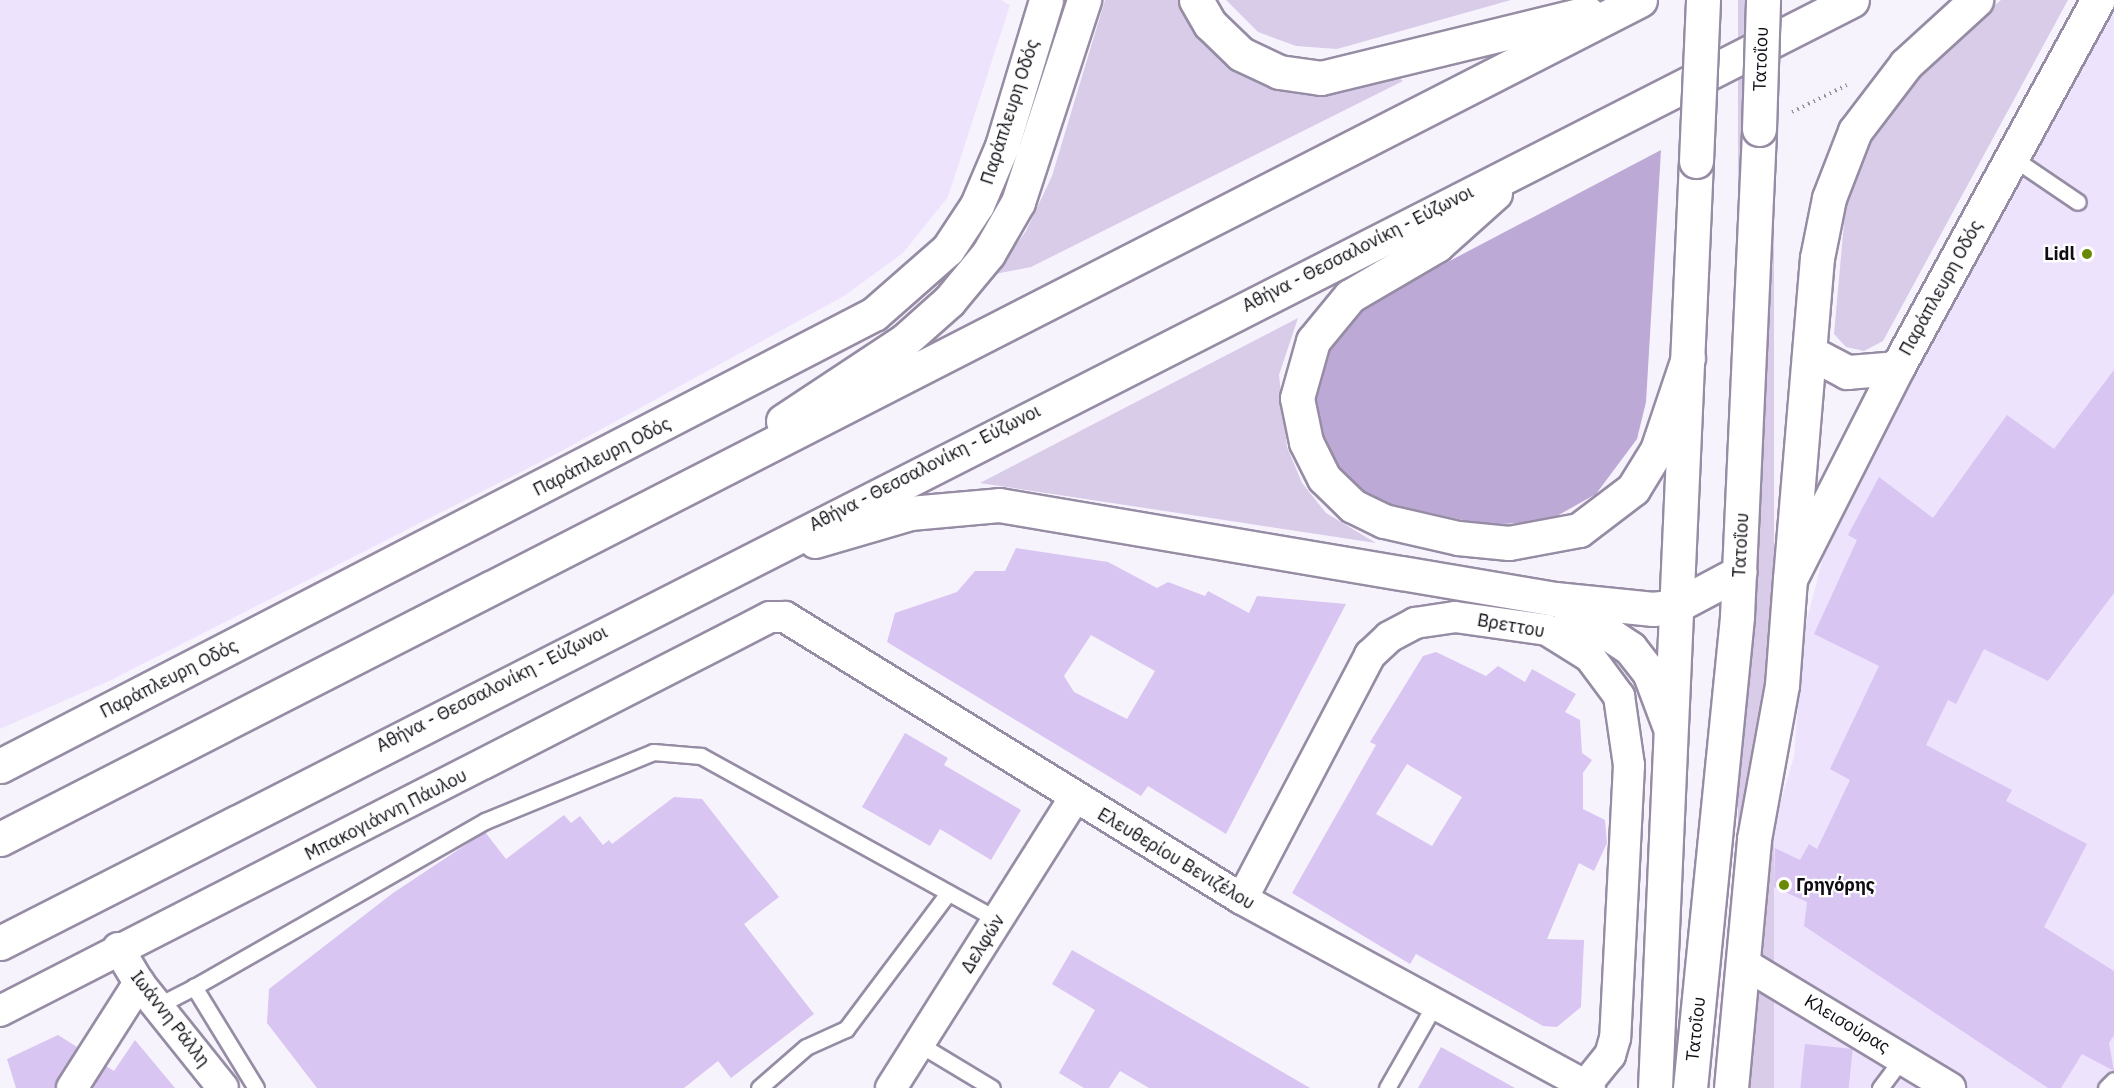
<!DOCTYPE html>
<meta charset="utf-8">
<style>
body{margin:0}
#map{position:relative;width:2114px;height:1088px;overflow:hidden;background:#f7f3fd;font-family:"IBM Plex Sans",sans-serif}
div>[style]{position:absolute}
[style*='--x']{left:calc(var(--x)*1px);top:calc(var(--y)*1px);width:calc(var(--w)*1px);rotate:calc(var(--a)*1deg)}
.built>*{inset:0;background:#eee3fd}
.green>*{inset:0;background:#d8cce9;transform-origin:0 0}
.forest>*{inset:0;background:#bda9d6}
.building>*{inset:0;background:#d8c5f2;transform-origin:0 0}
.path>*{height:4px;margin-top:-2px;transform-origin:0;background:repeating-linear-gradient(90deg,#96929c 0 1.5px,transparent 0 6px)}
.roads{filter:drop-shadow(2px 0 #968ca4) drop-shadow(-2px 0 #968ca4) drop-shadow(0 2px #968ca4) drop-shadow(0 -2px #968ca4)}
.service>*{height:15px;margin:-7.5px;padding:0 7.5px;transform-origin:7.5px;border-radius:7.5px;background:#fff}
.minor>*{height:30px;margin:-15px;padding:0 15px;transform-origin:15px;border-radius:15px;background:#fff}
.tertiary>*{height:33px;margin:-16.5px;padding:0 16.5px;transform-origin:16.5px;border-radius:16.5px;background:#fff}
.primary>*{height:33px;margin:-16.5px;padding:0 16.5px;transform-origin:16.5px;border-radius:16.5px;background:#fff}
.motorway>*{height:33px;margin:-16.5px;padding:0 16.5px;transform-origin:16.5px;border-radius:16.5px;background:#fff}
.bridges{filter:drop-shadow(2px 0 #968ca4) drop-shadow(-2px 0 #968ca4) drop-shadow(0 2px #968ca4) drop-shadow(0 -2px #968ca4)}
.primary-bridge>*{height:33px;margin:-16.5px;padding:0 16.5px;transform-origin:16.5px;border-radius:16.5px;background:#fff}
.dots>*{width:16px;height:16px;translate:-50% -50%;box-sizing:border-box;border:3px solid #fff;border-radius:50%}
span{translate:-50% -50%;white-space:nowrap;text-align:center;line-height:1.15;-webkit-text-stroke:4.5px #fff;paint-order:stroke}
.street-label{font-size:18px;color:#100c14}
.poi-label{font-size:18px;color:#100c14;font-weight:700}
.right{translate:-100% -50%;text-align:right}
.left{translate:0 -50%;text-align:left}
</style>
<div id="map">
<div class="built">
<div style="clip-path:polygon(0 0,1001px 0,1010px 5px,948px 197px,903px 253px,844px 296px,556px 454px,109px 681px,0 729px)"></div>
<div style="clip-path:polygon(2114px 11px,2114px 1088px,1747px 1088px,1763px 862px,1794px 756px,1804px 631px,1831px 526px)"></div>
</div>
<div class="green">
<div style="clip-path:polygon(1105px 0,1180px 0,1192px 24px,1220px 58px,1267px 86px,1311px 93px,1343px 91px,1394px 75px,1403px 81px,1031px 267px,995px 274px,1026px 231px,1052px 176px)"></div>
<div style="clip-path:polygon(1226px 0,1511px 0,1337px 49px,1296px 46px,1258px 32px)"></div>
<div style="left:1738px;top:0;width:36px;height:1952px"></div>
<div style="clip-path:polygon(2001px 0,2068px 0,1883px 341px,1864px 351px,1846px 347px,1834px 334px,1845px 212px,1860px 159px,1881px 116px,1914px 74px)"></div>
<div style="clip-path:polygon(1298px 318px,1279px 375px,1287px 447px,1302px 483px,1326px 513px,1376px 543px,980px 483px)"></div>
</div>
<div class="forest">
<div style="clip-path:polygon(1661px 150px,1646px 402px,1637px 439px,1596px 494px,1548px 521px,1486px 525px,1388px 504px,1355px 488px,1331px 466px,1317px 434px,1317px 369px,1325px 345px,1360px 308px)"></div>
</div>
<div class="building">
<div style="clip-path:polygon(2114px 370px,2114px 593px,2048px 681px,1984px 649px,1956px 704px,1948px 700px,1926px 745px,2012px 790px,2006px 801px,2087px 844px,2044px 927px,2114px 971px,2114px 1035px,2109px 1043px,2114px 1071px,2082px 1054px,2061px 1088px,2048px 1088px,1804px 926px,1807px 902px,1774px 887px,1775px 848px,1800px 860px,1809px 844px,1817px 849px,1850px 780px,1830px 769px,1879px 666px,1814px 634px,1857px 540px,1848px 535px,1879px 477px,1933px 518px,2007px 415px,2054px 449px)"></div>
<div style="clip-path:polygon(evenodd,1016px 548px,1108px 562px,1157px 588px,1168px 582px,1205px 596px,1208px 591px,1249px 613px,1257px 596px,1346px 604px,1226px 834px,1148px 786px,1141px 796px,887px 642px,895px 613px,957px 592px,975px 571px,1005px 571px,1016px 548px,1091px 635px,1155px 671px,1127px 719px,1074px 692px,1064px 676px,1091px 635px)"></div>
<div style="clip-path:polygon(evenodd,1436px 652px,1486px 676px,1498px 666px,1525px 682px,1532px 669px,1576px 694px,1565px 712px,1580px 720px,1582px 753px,1592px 760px,1583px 773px,1583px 809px,1605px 820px,1607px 843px,1594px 871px,1579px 863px,1547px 939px,1584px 940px,1581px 1007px,1557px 1027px,1543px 1026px,1416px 954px,1410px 964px,1292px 893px,1376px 745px,1370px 742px,1423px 656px,1436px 652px,1407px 764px,1462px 797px,1432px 846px,1376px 814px,1407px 764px)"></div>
<div style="clip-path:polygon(905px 733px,948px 758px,944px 765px,1021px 810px,991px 860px,940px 829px,930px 846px,862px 807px)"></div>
<div style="clip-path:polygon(674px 797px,702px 799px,779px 897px,744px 924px,814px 1014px,731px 1078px,718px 1061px,684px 1088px,317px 1088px,267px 1023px,269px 989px,393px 893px,485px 832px,506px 859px,564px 815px,571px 823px,580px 816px,603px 845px,609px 840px,612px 844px)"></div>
<div style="clip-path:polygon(1072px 950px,1142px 990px,1310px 1088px,1149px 1088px,1120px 1071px,1109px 1088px,1084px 1088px,1059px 1073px,1095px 1010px,1052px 984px)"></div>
<div style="clip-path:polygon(58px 1035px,77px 1047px,55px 1088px,16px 1088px,7px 1059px)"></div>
<div style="clip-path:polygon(135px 1040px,175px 1088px,92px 1088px,106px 1066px,114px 1071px)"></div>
<div style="left:1805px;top:1044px;width:48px;height:44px;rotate:6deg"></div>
<div style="clip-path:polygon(1441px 1047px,1515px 1088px,1418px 1088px)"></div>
</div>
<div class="path">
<div style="--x:1792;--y:112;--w:61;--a:-26.1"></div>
</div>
<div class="roads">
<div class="service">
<div style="--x:2013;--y:158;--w:78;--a:34.1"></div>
<div style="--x:157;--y:1006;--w:42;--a:-27.2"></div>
<div style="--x:919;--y:1044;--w:85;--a:31.1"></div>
<div style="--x:256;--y:1088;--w:119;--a:-121.5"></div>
<div style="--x:194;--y:987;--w:335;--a:-29.7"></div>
<div style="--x:485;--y:821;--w:182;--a:-22.3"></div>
<div style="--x:653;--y:752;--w:48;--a:4.8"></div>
<div style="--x:701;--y:756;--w:339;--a:28.9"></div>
<div style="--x:759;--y:1088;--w:62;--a:-41.1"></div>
<div style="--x:806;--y:1047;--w:44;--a:-24.2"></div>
<div style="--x:846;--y:1029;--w:170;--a:-53.1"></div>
<div style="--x:1387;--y:1088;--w:97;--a:-60.3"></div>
<div style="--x:1880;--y:1088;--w:39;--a:-53"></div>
<div style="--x:2106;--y:1088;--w:11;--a:-45"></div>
</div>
<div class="minor">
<div style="--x:1242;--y:899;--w:276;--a:-62.3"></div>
<div style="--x:1370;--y:655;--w:26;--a:-43"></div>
<div style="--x:1389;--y:637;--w:30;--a:-28"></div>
<div style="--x:1415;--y:623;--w:40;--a:-8.5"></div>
<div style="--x:1455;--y:617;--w:93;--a:8"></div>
<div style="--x:1547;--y:630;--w:51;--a:32.1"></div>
<div style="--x:1590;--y:657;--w:49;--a:53.4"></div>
<div style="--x:1619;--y:696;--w:70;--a:81.8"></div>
<div style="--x:1629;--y:765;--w:273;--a:92.9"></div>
<div style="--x:1615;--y:1038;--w:18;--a:106"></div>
<div style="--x:1610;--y:1055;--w:40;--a:129"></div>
<div style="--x:118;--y:948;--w:41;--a:59"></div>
<div style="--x:139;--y:983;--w:134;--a:51.3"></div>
<div style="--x:1743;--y:963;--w:242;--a:31.1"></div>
<div style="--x:0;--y:1011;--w:865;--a:-27.1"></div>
<div style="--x:770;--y:617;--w:15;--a:0"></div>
<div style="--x:785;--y:617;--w:537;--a:31.68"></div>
<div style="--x:1242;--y:899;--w:396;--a:28.5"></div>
<div style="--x:72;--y:1088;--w:125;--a:-57.5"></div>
<div style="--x:891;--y:1088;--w:343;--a:-57.7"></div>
</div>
<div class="tertiary">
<div style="--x:1790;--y:579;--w:237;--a:-63.1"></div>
<div style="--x:1897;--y:368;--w:419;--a:-61.4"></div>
<div style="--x:0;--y:766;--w:984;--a:-27.35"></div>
<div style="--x:874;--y:314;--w:98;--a:-41.3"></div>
<div style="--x:948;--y:249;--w:53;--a:-56.6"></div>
<div style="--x:977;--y:205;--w:64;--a:-67"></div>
<div style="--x:1002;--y:146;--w:152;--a:-73.2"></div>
</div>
<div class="primary">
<div style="--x:1655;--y:1088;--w:928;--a:-87.47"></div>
<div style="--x:1690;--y:1088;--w:474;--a:-84.3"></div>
<div style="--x:1737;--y:616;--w:487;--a:-87.4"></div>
<div style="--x:1731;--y:1088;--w:250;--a:-84.7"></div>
<div style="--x:1754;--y:839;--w:157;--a:-79.7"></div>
<div style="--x:1782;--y:685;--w:106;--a:-85.7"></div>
</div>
<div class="motorway">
<div style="--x:1196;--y:0;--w:28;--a:60"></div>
<div style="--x:1210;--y:24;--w:43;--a:44.1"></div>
<div style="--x:1241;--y:54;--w:42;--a:25.3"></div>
<div style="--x:1279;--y:72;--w:42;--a:8.1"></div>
<div style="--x:1321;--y:78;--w:274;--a:-13.7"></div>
<div style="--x:1495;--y:193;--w:78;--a:138.1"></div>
<div style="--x:1437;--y:245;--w:101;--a:149.6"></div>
<div style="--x:1350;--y:296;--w:58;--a:129.4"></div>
<div style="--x:1313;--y:341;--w:59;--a:105.7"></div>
<div style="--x:1297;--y:398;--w:45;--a:78.4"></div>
<div style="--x:1306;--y:442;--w:40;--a:63.4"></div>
<div style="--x:1324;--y:478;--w:40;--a:44"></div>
<div style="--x:1353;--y:506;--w:34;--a:26"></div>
<div style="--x:1384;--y:521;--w:76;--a:12.9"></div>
<div style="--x:1458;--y:538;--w:51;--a:5.6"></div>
<div style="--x:1509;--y:543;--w:71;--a:-10.5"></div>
<div style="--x:1579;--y:530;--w:68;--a:-37.2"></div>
<div style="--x:1633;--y:489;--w:46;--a:-58.4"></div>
<div style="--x:1657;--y:450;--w:97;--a:-71.4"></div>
<div style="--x:1811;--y:353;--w:41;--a:27.8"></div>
<div style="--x:1847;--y:372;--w:50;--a:-4.6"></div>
<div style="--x:783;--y:421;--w:145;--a:-33.5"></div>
<div style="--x:904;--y:341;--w:60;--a:-41.6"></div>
<div style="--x:949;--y:301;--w:61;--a:-50.3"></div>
<div style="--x:988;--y:254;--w:60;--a:-60"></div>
<div style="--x:1018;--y:202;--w:213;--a:-71.9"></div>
<div style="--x:815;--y:541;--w:99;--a:-16.4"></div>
<div style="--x:910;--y:513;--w:89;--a:-5.1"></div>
<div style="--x:999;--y:505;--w:564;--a:9.6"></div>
<div style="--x:1555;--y:599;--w:99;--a:5.8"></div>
<div style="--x:1653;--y:609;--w:23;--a:-7"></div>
<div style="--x:1676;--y:606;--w:72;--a:-28"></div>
<div style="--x:1790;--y:579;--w:322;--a:-85.2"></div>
<div style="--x:1817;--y:258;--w:61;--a:-78.7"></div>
<div style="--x:1829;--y:198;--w:72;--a:-68.8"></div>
<div style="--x:1855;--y:131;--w:84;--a:-52.7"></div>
<div style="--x:1906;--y:64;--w:95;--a:-42.4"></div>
<div style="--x:1567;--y:606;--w:76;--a:33.7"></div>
<div style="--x:1630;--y:648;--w:31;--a:52"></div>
<div style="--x:1649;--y:672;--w:57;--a:69.3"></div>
<div style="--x:0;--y:839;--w:1842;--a:-27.09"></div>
<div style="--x:0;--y:943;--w:2078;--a:-26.98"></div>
</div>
</div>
<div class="bridges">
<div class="primary-bridge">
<div style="--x:1759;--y:129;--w:129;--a:-88.2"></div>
<div style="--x:1696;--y:161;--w:161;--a:-87.5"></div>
</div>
</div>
<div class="dots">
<div style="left:2087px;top:254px;background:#698906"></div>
<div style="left:1784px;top:885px;background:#698906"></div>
</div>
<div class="street-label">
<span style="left:1761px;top:59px;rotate:-88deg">Τατοΐου</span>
<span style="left:1010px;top:112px;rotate:-72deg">Παράπλευρη Οδός</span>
<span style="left:1358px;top:249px;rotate:-27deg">Αθήνα - Θεσσαλονίκη - Εύζωνοι</span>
<span style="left:1941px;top:288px;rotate:-61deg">Παράπλευρη Οδός</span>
<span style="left:602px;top:457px;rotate:-27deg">Παράπλευρη Οδός</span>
<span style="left:925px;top:468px;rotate:-27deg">Αθήνα - Θεσσαλονίκη - Εύζωνοι</span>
<span style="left:1741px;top:545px;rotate:-87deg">Τατοΐου</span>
<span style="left:1511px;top:626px;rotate:10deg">Βρεττου</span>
<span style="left:169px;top:679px;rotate:-27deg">Παράπλευρη Οδός</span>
<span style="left:492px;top:689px;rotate:-27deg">Αθήνα - Θεσσαλονίκη - Εύζωνοι</span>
<span style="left:386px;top:815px;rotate:-27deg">Μπακογιάννη Πάυλου</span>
<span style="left:1176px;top:859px;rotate:31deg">Ελευθερίου Βενιζέλου</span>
<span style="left:983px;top:944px;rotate:-58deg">Δελφών</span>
<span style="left:170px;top:1019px;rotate:52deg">Ιωάννη Ράλλη</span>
<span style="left:1847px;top:1024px;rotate:31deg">Κλεισούρας</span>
<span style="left:1696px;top:1029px;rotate:-84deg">Τατοΐου</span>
</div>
<div class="poi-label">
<span class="right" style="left:2075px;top:254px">Lidl</span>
<span class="left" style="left:1796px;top:885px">Γρηγόρης</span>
</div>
</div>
